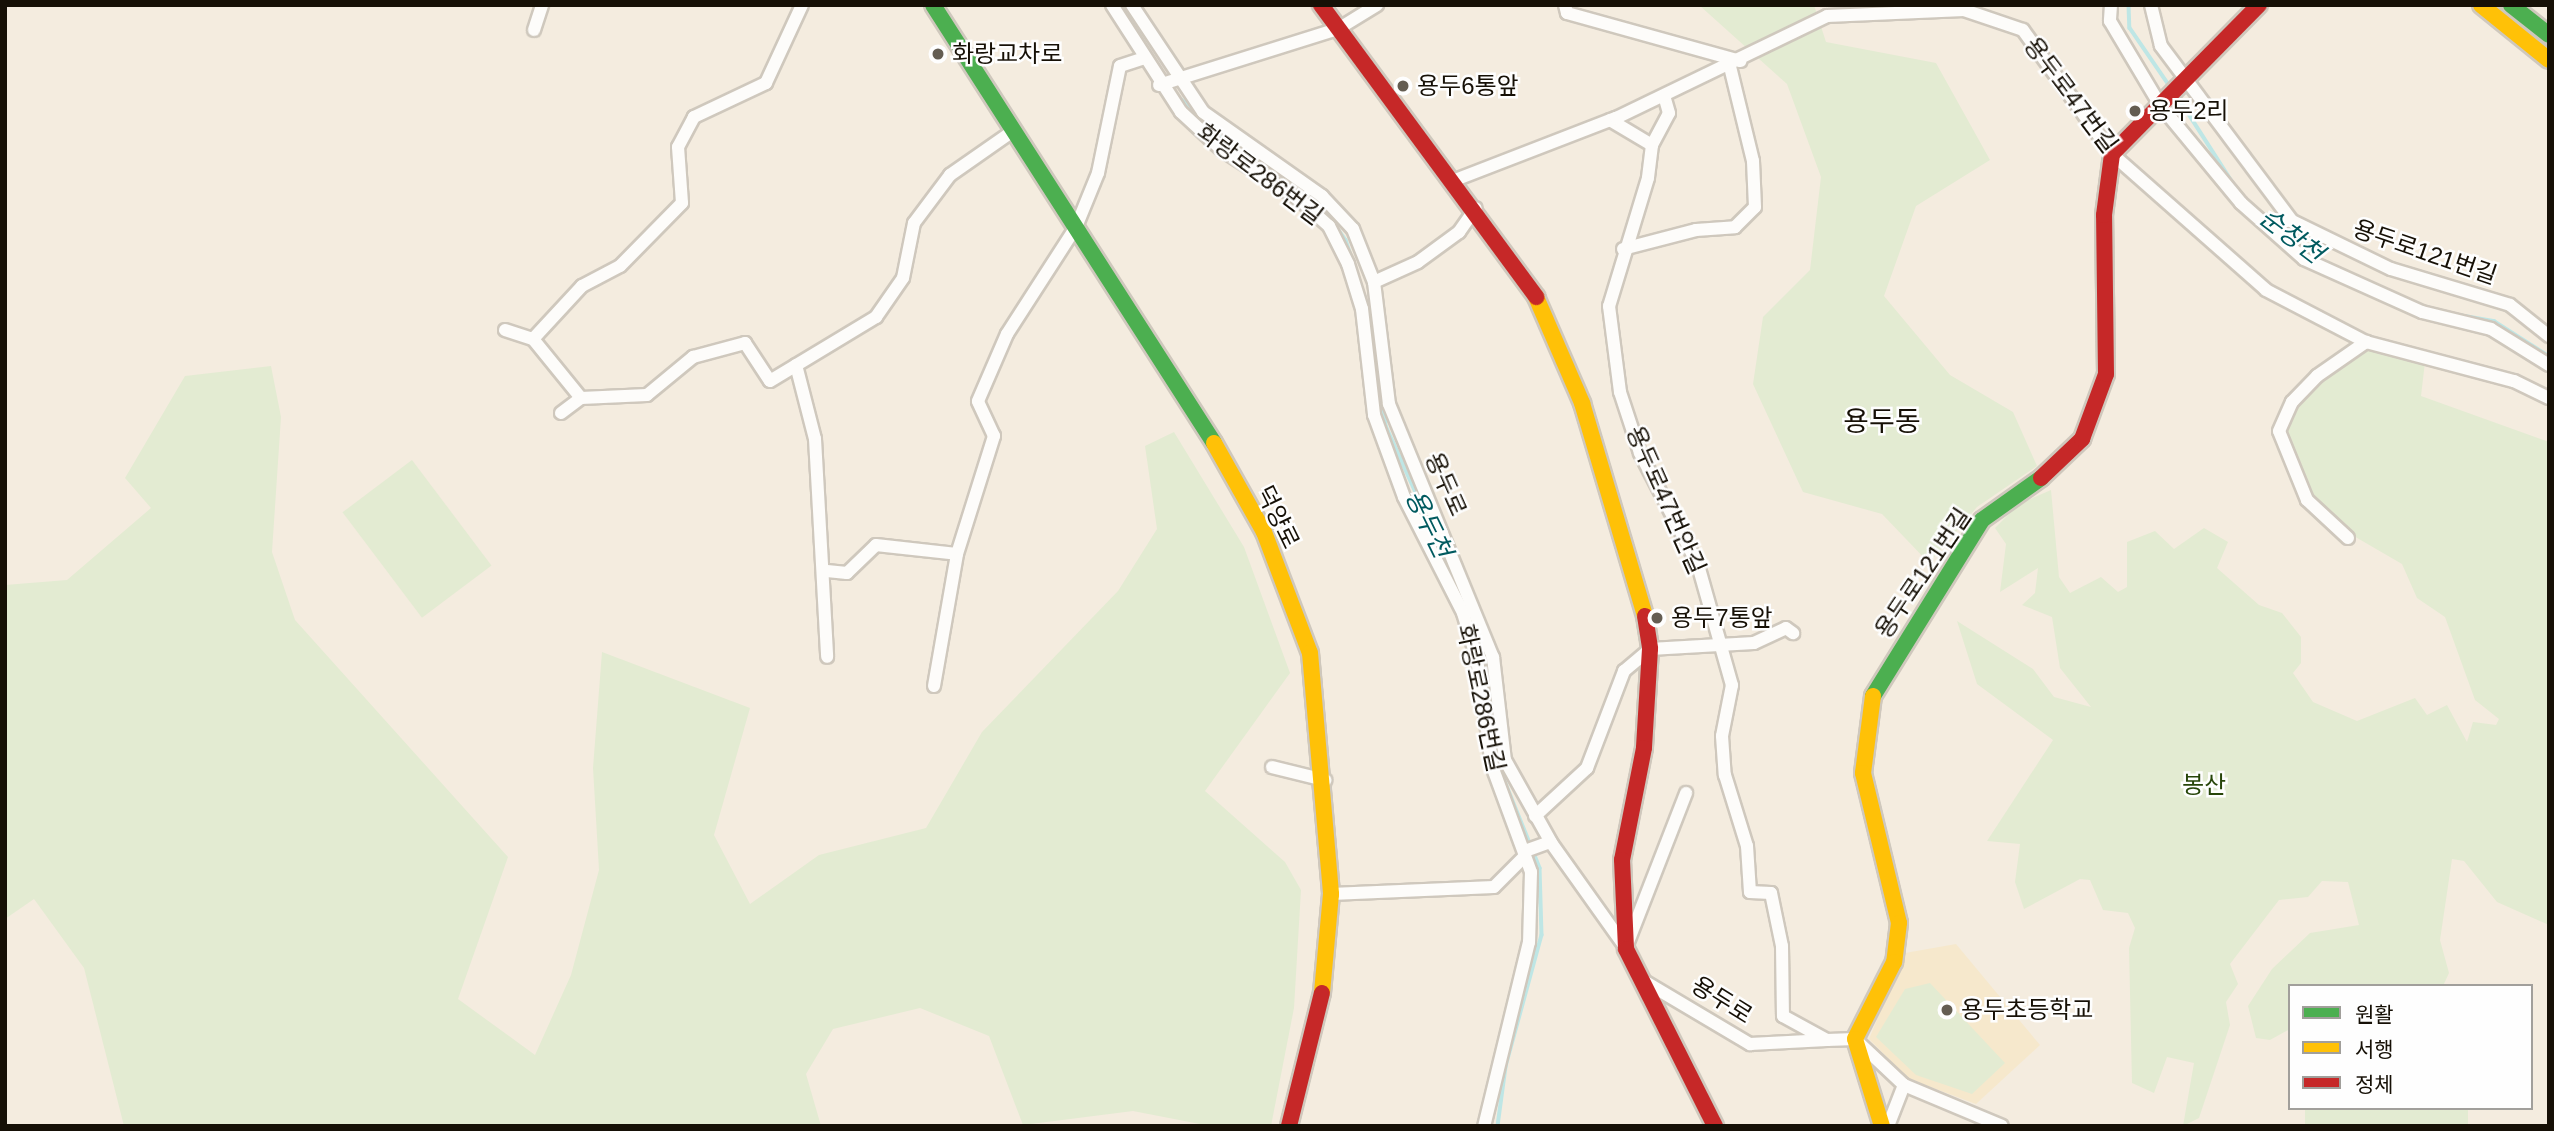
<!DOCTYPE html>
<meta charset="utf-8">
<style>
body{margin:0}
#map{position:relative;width:2554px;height:1131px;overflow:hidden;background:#f4ecdf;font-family:Arial,"Noto Sans KR",sans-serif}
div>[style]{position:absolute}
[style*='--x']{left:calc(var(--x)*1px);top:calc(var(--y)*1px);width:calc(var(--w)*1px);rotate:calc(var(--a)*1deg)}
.built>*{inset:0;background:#f6e8cc}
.green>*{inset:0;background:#e3ebd2;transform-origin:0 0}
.stream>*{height:3.5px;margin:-1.75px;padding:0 1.75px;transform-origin:1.75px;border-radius:1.75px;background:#bee6e5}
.roads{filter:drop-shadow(2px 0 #cfc8bd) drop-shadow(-2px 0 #cfc8bd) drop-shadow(0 2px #cfc8bd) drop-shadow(0 -2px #cfc8bd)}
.street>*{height:12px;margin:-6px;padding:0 6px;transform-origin:6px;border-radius:6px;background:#fdfcfa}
.fast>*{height:16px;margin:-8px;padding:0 8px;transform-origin:8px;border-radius:8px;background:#4caf50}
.slow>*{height:16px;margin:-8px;padding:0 8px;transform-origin:8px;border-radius:8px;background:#ffc107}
.jam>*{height:16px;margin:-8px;padding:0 8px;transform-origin:8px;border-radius:8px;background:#c62828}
.dots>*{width:19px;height:19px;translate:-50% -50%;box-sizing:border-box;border:4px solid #fefefe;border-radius:50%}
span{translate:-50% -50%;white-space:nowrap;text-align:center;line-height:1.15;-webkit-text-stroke:5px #fefefe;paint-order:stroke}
.poi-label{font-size:24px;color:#161006}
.left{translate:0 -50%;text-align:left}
.street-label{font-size:24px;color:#161006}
.park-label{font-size:24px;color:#274509}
.water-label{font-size:26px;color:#005a5f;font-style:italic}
.quarter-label{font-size:28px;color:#161006}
.frame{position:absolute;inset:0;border:7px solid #161006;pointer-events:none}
.legend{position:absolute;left:2288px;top:984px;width:245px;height:126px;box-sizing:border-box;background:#fefefe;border:2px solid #a19f9b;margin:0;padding:9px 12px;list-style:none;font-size:21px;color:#161006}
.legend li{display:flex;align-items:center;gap:14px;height:35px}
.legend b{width:35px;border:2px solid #a19f9b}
</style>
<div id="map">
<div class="built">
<div style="clip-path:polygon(1956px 944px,2040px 1045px,1976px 1104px,1909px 1079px,1869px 1039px,1905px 953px)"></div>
</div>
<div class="green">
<div style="clip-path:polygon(1699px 5px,1814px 5px,1826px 42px,1936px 63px,1990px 160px,1916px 206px,1884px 296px,1950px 375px,2013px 412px,2037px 466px,1977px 507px,1929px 563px,1882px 514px,1803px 492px,1753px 384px,1763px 317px,1810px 270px,1821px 177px,1787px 84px)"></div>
<div style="clip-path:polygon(2366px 346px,2425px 362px,2421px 396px,2549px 442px,2549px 925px,2497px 902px,2464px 861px,2452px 859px,2440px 940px,2449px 973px,2443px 986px,2290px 986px,2290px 1029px,2270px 1040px,2256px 1038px,2248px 1006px,2272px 969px,2310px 933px,2359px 925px,2348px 882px,2322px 881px,2308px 897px,2279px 900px,2230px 964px,2238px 984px,2226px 1002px,2230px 1025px,2199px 1118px,2183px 1126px,2194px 1063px,2167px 1057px,2154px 1093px,2132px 1083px,2129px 948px,2135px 928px,2128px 913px,2103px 910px,2090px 880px,2080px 879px,2024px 909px,2015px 882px,2020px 844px,1987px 841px,2053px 740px,1977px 684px,1957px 621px,2033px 669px,2054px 697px,2091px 707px,2060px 668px,2052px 617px,2022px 605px,2035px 593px,2038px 568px,2000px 592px,2006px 544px,1995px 528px,2019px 504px,2051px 490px,2059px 577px,2070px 593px,2101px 577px,2118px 592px,2127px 587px,2127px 542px,2155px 531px,2174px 549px,2204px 528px,2228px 542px,2217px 568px,2259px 605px,2282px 613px,2301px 637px,2301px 663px,2293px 673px,2313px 702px,2357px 721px,2415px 698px,2427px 715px,2447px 705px,2467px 742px,2473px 722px,2496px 725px,2499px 719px,2475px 700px,2445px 617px,2417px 598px,2402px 564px,2352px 535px,2311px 497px,2284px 431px,2294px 404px)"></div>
<div style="clip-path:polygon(271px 366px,281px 417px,272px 552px,295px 620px,508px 857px,458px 999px,535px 1055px,571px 975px,599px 870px,593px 768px,602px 652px,750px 708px,714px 835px,750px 904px,819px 855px,926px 828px,982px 732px,1118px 591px,1157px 529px,1145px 446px,1174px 432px,1244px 547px,1290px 673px,1205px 791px,1285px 862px,1301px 890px,1294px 1008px,1271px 1126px,1210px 1126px,1133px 1111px,1023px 1125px,989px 1036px,920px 1008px,833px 1029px,806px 1074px,821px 1126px,124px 1126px,84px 968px,34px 899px,5px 919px,5px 585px,67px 580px,151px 508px,125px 478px,185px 376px)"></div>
<div style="left:412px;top:460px;width:132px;height:87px;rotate:53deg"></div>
<div style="clip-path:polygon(1930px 983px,2005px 1063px,1972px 1094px,1916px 1075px,1876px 1037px,1905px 989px)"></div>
<div style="left:2305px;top:1108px;width:163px;height:18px"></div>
</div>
<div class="stream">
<div style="--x:1121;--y:5;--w:86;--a:58.3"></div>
<div style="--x:2129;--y:5;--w:23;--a:88"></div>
<div style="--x:2130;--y:28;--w:69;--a:55.6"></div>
<div style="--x:1178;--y:96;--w:71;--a:43.3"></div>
<div style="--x:1230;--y:145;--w:122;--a:35.6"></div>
<div style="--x:1329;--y:216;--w:29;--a:55"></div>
<div style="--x:1346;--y:240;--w:91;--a:72.2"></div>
<div style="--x:2178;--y:97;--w:112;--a:57.4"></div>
<div style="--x:2453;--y:314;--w:42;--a:9.7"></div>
<div style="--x:2494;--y:321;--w:65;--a:32.5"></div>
<div style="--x:1375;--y:341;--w:86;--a:82.6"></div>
<div style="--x:1386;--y:426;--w:158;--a:65.7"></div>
<div style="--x:1479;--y:639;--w:126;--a:81.4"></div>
<div style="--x:1498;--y:764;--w:112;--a:68"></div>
<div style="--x:1540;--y:868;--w:67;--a:88.3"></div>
<div style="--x:1542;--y:935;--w:137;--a:105.3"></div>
<div style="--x:1506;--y:1067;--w:60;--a:97.7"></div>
</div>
<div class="roads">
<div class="street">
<div style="--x:802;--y:5;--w:86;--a:114.8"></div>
<div style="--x:766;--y:83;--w:80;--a:154.7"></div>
<div style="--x:694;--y:117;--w:34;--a:118"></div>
<div style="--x:678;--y:147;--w:56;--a:85.9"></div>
<div style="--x:682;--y:203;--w:88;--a:134.5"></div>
<div style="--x:620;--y:266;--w:43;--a:152.2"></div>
<div style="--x:582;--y:286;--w:72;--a:132.8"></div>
<div style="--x:533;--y:339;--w:76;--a:50.9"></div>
<div style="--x:581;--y:398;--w:66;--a:-2.6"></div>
<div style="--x:647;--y:395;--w:60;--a:-39.6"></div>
<div style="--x:693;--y:357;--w:54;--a:-15.1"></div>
<div style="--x:745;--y:343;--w:45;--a:56.7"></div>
<div style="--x:770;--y:381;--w:124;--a:-31.1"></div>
<div style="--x:876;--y:317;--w:47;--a:-55.3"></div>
<div style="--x:903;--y:278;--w:56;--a:-78.7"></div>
<div style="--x:914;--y:223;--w:60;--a:-53.1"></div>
<div style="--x:950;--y:175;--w:77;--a:-34.9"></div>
<div style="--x:1112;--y:5;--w:127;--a:57.2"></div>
<div style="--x:1181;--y:112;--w:56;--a:42.8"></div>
<div style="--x:1222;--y:150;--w:93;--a:32.7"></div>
<div style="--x:1300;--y:200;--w:39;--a:42"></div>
<div style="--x:1329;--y:226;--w:42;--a:63.4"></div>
<div style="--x:1348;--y:264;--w:47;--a:72.7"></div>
<div style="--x:1362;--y:309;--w:107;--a:83.5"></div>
<div style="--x:1374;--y:415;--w:87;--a:69.9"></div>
<div style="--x:1404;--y:497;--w:130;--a:63"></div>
<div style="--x:1463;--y:613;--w:48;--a:73.1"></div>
<div style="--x:1477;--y:659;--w:108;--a:82"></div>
<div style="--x:1492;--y:766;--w:113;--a:69.8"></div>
<div style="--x:1531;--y:872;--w:70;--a:91.6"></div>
<div style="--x:1529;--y:942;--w:189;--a:103.7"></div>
<div style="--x:1132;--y:5;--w:128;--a:56.4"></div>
<div style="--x:1203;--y:112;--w:146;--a:35.2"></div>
<div style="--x:1322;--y:196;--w:45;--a:46.8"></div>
<div style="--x:1353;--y:229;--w:57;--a:68.4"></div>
<div style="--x:1374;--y:282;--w:123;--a:83"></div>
<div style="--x:1389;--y:404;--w:274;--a:67.7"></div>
<div style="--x:1493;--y:657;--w:104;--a:83.4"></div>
<div style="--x:1505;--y:760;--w:96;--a:60.8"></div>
<div style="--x:1552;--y:844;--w:128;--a:54.6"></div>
<div style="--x:1565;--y:5;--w:8;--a:76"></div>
<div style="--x:1567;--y:13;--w:180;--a:15.5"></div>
<div style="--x:2111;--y:5;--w:16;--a:94"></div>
<div style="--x:2110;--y:21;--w:98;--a:59.2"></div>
<div style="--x:2160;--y:105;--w:127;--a:50.4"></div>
<div style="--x:2241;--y:203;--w:84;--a:41.6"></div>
<div style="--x:2304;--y:259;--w:129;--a:24.2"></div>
<div style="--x:2422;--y:312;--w:71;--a:13.8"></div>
<div style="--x:2491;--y:329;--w:68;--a:31.8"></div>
<div style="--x:2151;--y:5;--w:42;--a:76.3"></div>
<div style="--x:2161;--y:46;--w:219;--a:53.2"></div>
<div style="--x:2292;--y:221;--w:110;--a:25.9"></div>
<div style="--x:2391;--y:269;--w:124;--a:16.8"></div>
<div style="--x:2510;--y:305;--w:50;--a:38.5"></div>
<div style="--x:534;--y:30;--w:26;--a:-72"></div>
<div style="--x:1159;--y:85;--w:188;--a:-17.4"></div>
<div style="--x:1338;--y:29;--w:46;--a:-31.6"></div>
<div style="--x:1610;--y:120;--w:49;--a:30.8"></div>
<div style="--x:1652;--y:145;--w:33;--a:97"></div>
<div style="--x:1648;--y:178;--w:134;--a:106.9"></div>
<div style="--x:1609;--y:306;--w:87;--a:82.7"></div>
<div style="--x:1620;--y:392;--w:64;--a:71.8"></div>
<div style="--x:1640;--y:453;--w:126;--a:62.6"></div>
<div style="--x:1698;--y:565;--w:125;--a:74.2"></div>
<div style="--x:1732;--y:685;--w:52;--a:101.1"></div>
<div style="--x:1722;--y:736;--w:39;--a:86"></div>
<div style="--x:1725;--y:775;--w:74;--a:72.8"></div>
<div style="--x:1747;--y:846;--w:46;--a:86.3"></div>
<div style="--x:1750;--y:892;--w:21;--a:3"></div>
<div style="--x:1771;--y:893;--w:54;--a:78.3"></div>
<div style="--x:1782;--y:946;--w:70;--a:89.2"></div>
<div style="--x:1783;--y:1016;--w:50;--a:28.6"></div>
<div style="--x:1827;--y:1040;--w:28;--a:-2"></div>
<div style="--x:1855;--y:1039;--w:67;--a:43.2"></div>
<div style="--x:1904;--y:1085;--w:106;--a:22.7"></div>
<div style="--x:1652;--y:145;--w:36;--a:-62"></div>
<div style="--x:1669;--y:113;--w:18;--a:-106"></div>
<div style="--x:1455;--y:180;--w:173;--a:-21.1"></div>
<div style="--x:1616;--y:118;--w:234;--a:-25.8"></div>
<div style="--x:1827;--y:16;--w:137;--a:-2.5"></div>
<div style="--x:1964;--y:10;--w:62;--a:18.7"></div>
<div style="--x:2023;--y:30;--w:153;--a:54.3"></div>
<div style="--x:2112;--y:154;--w:205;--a:41.4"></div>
<div style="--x:2266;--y:290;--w:113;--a:27.5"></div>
<div style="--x:2366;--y:342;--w:153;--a:14.8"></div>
<div style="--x:2514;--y:381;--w:39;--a:26"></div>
<div style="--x:1623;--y:249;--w:75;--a:-14.6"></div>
<div style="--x:1696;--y:230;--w:39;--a:-4"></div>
<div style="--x:1735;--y:227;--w:28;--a:-45"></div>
<div style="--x:1755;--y:207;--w:46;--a:-92.5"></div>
<div style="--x:1753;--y:161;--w:97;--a:-103.7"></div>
<div style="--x:1374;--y:282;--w:48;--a:-24.4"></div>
<div style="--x:1418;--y:262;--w:51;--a:-36.2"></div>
<div style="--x:1459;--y:232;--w:29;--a:-55"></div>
<div style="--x:505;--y:330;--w:29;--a:18"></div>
<div style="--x:796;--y:365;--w:76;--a:75.6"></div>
<div style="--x:815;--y:439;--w:218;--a:86.8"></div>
<div style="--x:561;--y:413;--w:25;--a:-37"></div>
<div style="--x:2348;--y:538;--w:56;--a:-137.2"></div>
<div style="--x:2307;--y:500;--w:74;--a:-112.1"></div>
<div style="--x:2279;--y:431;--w:32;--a:-66"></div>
<div style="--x:2292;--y:402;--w:36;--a:-46"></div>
<div style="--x:2317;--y:376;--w:60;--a:-34.8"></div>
<div style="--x:827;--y:571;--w:20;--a:6"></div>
<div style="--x:847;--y:573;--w:40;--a:-44"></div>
<div style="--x:876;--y:545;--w:81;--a:6.3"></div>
<div style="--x:934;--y:686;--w:134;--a:-80.1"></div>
<div style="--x:957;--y:554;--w:124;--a:-72.6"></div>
<div style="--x:994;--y:436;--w:38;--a:-115"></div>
<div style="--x:978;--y:401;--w:73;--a:-66.6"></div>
<div style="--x:1007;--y:334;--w:127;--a:-57.2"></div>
<div style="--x:1076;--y:227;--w:58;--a:-67.8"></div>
<div style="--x:1098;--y:173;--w:109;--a:-78.4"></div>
<div style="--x:1120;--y:66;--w:25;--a:-18"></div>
<div style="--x:1272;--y:767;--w:55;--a:13.8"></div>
<div style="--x:1535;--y:816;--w:71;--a:-42.7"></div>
<div style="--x:1587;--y:768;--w:104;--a:-69.1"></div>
<div style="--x:1624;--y:671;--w:34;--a:-40"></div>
<div style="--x:1650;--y:649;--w:104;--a:-3.3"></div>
<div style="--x:1754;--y:643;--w:35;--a:-25"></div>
<div style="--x:1786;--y:628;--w:9;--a:36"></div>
<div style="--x:1525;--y:851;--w:27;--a:-20"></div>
<div style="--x:1331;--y:894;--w:163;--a:-2.5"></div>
<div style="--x:1494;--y:887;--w:42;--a:-45"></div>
<div style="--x:1628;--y:942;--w:160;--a:-68.7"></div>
<div style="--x:1642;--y:980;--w:126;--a:30.7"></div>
<div style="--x:1750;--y:1044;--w:77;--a:-3"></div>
<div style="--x:1888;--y:1126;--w:44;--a:-68.7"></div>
</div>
<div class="fast">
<div style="--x:933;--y:5;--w:520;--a:57.32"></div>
<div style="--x:2511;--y:5;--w:48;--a:38.3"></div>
<div style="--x:1873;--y:696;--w:207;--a:-58.2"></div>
<div style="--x:1982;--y:520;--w:72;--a:-35.4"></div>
</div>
<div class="slow">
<div style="--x:2481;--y:5;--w:87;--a:39"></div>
<div style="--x:1536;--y:297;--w:116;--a:66.5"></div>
<div style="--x:1582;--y:403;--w:222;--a:73.5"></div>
<div style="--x:1214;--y:443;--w:102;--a:60.7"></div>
<div style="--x:1264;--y:532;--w:129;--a:69.2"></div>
<div style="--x:1310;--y:653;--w:242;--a:85"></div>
<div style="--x:1331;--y:894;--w:99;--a:95.2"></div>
<div style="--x:1873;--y:696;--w:78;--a:97.4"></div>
<div style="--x:1863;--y:773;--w:154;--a:76.5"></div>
<div style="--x:1899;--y:923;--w:39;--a:97"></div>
<div style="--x:1894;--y:962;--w:86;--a:116.9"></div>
<div style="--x:1855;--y:1039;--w:91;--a:72.8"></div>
</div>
<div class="jam">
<div style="--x:1321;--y:5;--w:363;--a:53.6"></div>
<div style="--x:2041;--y:478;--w:57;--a:-43.6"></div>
<div style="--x:2082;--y:439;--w:69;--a:-69.7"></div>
<div style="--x:2106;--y:374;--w:159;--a:-90.7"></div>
<div style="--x:2104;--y:215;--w:62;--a:-82.5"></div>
<div style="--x:2112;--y:154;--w:209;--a:-45.4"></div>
<div style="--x:1645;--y:616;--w:33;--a:81"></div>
<div style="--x:1650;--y:649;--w:99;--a:93.5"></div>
<div style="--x:1644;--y:748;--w:114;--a:101.1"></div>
<div style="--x:1622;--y:860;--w:89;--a:87.4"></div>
<div style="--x:1626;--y:949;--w:198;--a:63.3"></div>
<div style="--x:1289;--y:1126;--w:137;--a:-76.1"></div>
</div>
</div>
<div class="dots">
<div style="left:938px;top:54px;background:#645d52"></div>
<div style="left:1403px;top:86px;background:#645d52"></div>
<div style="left:2135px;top:111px;background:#645d52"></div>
<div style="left:1657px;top:618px;background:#645d52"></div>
<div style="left:1947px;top:1010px;background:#645d52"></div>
</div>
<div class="poi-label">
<span class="left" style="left:952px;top:54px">화랑교차로</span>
<span class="left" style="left:1417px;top:86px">용두6통앞</span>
<span class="left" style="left:2149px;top:111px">용두2리</span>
<span class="left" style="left:1671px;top:618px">용두7통앞</span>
<span class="left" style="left:1961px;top:1010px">용두초등학교</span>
</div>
<div class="street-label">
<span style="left:2071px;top:95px;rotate:53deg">용두로47번길</span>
<span style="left:1260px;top:174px;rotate:37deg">화랑로286번길</span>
<span style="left:2425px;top:252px;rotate:19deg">용두로121번길</span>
<span style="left:1446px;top:484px;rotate:66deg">용두로</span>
<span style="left:1666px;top:500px;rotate:66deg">용두로47번안길</span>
<span style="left:1278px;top:517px;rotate:64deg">덕양로</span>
<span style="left:1923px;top:573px;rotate:-56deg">용두로121번길</span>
<span style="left:1481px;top:698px;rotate:78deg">화랑로286번길</span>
<span style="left:1722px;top:1000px;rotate:32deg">용두로</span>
</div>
<div class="park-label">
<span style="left:2204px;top:785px">봉산</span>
</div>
<div class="water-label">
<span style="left:2291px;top:236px;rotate:37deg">순창천</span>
<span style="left:1428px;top:524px;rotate:64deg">용두천</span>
</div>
<div class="quarter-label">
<span style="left:1882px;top:422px">용두동</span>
</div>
<div class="frame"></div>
<ul class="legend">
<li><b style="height:9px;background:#4caf50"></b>원활</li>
<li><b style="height:9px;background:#ffc107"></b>서행</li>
<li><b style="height:9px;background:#c62828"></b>정체</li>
</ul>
</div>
